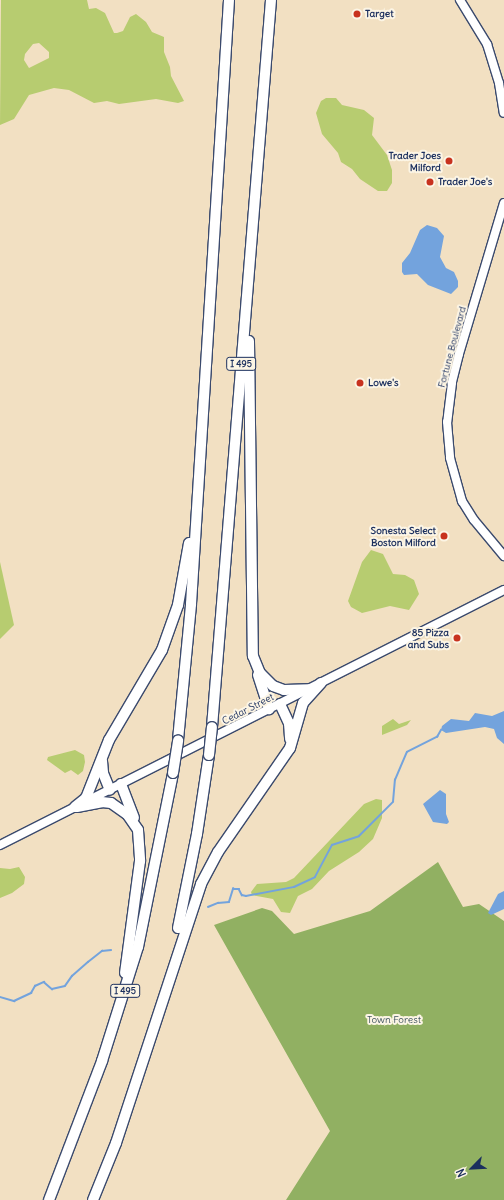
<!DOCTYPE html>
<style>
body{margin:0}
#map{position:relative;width:504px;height:1200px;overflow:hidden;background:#f2e0c2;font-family:Delius,sans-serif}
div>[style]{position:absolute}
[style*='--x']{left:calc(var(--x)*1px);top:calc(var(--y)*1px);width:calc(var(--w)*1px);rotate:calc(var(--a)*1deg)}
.green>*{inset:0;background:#b7cc70}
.forest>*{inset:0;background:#91b062}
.water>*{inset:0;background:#73a3dd}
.stream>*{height:1.5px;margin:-0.75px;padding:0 0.75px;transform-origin:0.75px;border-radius:0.75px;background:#73a3dd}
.roads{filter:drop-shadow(1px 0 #3b4a6d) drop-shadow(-1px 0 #3b4a6d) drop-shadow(0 1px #3b4a6d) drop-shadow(0 -1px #3b4a6d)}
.secondary>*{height:8px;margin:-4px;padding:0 4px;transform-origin:4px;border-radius:4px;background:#fff}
.highway>*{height:10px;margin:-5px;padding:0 5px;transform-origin:5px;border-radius:5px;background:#fff}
.bridges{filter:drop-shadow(1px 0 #3b4a6d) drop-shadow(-1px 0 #3b4a6d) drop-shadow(0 1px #3b4a6d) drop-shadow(0 -1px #3b4a6d)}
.highway-bridge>*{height:10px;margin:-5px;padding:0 5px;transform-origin:5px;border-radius:5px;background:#fff}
.dots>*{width:11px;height:11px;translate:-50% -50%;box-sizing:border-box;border:2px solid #fcf5e5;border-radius:50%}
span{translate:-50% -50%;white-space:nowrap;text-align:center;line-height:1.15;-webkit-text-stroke:4px #fcf5e5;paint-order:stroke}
.shield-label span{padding:1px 3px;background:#fcf5e5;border:1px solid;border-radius:3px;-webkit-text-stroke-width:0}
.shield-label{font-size:9px;color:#1b2f5e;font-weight:700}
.poi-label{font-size:10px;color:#1b2f5e;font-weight:700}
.left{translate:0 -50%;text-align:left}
.right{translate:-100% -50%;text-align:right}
.street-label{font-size:10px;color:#1b2f5e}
.park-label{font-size:10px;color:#425662}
.north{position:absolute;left:452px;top:1148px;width:40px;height:40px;-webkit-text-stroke:3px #fcf5e5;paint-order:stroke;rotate:246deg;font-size:11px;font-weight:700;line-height:16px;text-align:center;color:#1b2f5e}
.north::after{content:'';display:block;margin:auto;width:14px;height:18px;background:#1b2f5e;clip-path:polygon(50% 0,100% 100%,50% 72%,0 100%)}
</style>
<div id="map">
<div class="green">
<div style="clip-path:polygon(evenodd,1px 0,87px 0,89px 9px,96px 8px,105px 13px,114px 33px,117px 33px,123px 31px,130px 17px,136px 14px,146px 22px,152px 32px,164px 37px,164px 52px,170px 67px,171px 76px,184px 101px,178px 103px,156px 99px,119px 104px,107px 101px,94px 103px,69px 90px,54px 88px,29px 95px,14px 119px,0 125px,1px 0,39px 43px,49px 52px,49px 58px,29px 68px,24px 60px,25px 54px,33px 44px,39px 43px)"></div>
<div style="clip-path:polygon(326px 98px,336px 98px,342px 105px,364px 110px,374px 118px,372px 135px,387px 155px,392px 170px,392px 183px,387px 191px,378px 191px,360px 179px,352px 169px,341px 162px,338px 153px,322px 134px,316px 113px,321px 101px)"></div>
<div style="clip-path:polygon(371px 550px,383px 554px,393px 574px,405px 575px,414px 580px,419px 594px,409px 610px,390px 606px,362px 613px,351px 607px,348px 601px,362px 562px)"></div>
<div style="clip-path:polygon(0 562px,14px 625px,0 639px)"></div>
<div style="clip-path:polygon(393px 719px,399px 724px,411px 720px,407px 725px,382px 735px,382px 726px)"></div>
<div style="clip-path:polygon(75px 750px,84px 755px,85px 762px,83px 771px,78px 775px,71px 770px,65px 773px,47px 760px,48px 757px)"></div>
<div style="clip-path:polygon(376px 799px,382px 800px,382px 818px,373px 839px,359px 852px,329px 871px,312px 889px,298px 896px,290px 913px,281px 912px,273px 899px,252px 895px,251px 892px,257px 884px,286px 882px,294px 878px,364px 804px)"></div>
<div style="clip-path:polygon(19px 867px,25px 877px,24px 884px,12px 893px,0 898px,0 868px,10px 869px)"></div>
</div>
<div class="forest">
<div style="clip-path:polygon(438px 862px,463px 907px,479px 904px,504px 921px,504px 1200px,286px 1200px,330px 1131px,214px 925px,262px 908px,272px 911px,294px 934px,370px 911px)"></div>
</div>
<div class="water">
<div style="clip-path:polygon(427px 225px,437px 228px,444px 236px,440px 257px,446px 268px,454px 272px,458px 281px,458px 287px,451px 294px,428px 285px,417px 274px,404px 275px,402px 272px,402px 263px,410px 253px,420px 230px)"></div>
<div style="clip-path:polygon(504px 711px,504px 744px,497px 738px,494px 729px,485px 727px,446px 733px,441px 730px,442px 726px,451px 719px,469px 721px,475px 713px,492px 716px)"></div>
<div style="clip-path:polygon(440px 790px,446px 794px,446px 814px,449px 822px,447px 824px,433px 822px,423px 804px)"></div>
<div style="clip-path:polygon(504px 891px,504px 909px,491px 915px,488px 913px,498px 894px)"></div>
</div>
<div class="stream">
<div style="--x:208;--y:907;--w:11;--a:-22"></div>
<div style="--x:218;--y:903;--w:11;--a:-5"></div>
<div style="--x:229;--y:902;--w:14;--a:-73"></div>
<div style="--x:233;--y:889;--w:6;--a:0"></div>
<div style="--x:239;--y:889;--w:7;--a:63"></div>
<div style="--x:242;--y:895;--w:4;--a:14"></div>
<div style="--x:246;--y:896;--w:49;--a:-10.6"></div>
<div style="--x:294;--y:887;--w:23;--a:-25"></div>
<div style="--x:315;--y:877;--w:36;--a:-62"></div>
<div style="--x:332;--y:845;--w:28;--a:-18"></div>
<div style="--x:359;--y:836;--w:48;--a:-45"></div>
<div style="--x:393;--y:802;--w:22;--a:-85"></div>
<div style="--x:395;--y:780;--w:30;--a:-67"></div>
<div style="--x:407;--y:752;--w:34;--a:-27"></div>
<div style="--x:437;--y:737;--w:8;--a:-60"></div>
<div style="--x:0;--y:997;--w:15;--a:16"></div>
<div style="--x:14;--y:1001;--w:19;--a:-25"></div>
<div style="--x:31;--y:993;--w:8;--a:-60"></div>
<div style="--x:35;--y:986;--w:10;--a:-24"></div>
<div style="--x:44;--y:982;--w:11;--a:41"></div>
<div style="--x:52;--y:989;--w:13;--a:-13"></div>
<div style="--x:65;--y:986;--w:12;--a:-55"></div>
<div style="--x:72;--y:976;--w:21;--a:-41"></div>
<div style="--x:88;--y:962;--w:18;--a:-38"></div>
<div style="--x:102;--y:951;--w:9;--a:-6"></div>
</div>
<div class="roads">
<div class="secondary">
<div style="--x:460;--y:0;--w:52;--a:58.5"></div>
<div style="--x:487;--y:44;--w:41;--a:72.9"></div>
<div style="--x:499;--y:83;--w:30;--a:81"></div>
<div style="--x:504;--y:203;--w:158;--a:106.6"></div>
<div style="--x:459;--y:354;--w:30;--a:104"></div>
<div style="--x:452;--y:383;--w:39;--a:97"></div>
<div style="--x:447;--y:422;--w:36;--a:85"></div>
<div style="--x:450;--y:458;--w:45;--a:74.4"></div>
<div style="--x:462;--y:501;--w:22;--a:58"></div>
<div style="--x:474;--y:520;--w:47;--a:50.2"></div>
<div style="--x:0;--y:845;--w:565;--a:-26.84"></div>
</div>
<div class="highway">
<div style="--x:249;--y:341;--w:315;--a:89.3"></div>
<div style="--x:253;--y:656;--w:18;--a:68"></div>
<div style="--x:260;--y:673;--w:18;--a:45"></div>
<div style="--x:273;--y:686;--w:12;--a:20"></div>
<div style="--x:284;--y:690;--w:25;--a:-2"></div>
<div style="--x:258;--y:675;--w:36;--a:72"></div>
<div style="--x:280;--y:704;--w:21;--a:65"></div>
<div style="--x:289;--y:723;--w:16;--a:86"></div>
<div style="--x:212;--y:727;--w:729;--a:-85.36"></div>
<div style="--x:178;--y:740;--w:137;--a:-84.5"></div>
<div style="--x:191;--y:604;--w:605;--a:-86.4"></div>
<div style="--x:102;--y:761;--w:12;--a:85"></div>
<div style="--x:103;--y:773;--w:18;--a:68"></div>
<div style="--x:121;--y:784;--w:36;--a:69"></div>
<div style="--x:75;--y:807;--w:14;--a:-39"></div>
<div style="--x:86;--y:798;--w:62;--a:-68.4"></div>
<div style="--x:109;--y:740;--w:104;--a:-59.5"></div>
<div style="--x:162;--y:650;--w:48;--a:-70.4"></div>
<div style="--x:178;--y:605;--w:63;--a:-79.9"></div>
<div style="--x:77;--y:807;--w:25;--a:-11"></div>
<div style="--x:102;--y:802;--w:9;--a:6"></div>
<div style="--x:111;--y:803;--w:19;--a:35"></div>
<div style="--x:127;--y:814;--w:19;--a:55"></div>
<div style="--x:138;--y:830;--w:31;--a:86"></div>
<div style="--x:140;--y:861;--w:113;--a:97.6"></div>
<div style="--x:178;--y:928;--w:96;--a:-78.6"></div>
<div style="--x:197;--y:834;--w:80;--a:-81.4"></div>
<div style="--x:49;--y:1200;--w:149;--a:-69.1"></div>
<div style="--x:102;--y:1061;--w:120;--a:-72.5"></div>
<div style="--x:138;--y:947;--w:177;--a:-78.6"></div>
<div style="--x:93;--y:1200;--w:61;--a:-68"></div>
<div style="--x:116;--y:1143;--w:273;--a:-71.8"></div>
<div style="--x:201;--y:884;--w:36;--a:-62"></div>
<div style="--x:218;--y:852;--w:126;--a:-55.3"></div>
<div style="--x:290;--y:748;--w:47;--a:-73.9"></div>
<div style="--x:303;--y:703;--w:27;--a:-48"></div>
</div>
</div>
<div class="bridges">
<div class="highway-bridge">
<div style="--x:209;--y:755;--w:28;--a:-84"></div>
<div style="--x:173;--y:773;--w:33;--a:-81"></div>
</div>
</div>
<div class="dots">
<div style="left:357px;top:14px;background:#c8321e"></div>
<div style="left:449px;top:161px;background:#c8321e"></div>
<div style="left:430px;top:182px;background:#c8321e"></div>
<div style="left:360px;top:383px;background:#c8321e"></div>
<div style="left:444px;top:536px;background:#c8321e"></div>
<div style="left:457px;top:638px;background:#c8321e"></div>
</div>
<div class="shield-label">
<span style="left:241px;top:364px">I 495</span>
<span style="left:125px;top:991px">I 495</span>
</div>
<div class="poi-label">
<span class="left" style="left:365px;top:14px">Target</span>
<span class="right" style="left:441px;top:161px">Trader Joes<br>Milford</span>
<span class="left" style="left:438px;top:182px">Trader Joe's</span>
<span class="left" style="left:368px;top:383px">Lowe's</span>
<span class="right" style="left:436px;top:536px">Sonesta Select<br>Boston Milford</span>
<span class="right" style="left:449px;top:638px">85 Pizza<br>and Subs</span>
</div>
<div class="street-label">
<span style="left:452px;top:347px;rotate:-75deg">Fortune Boulevard</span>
<span style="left:248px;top:709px;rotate:-27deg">Cedar Street</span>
</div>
<div class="park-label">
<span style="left:394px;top:1020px">Town Forest</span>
</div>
<div class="north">N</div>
</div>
